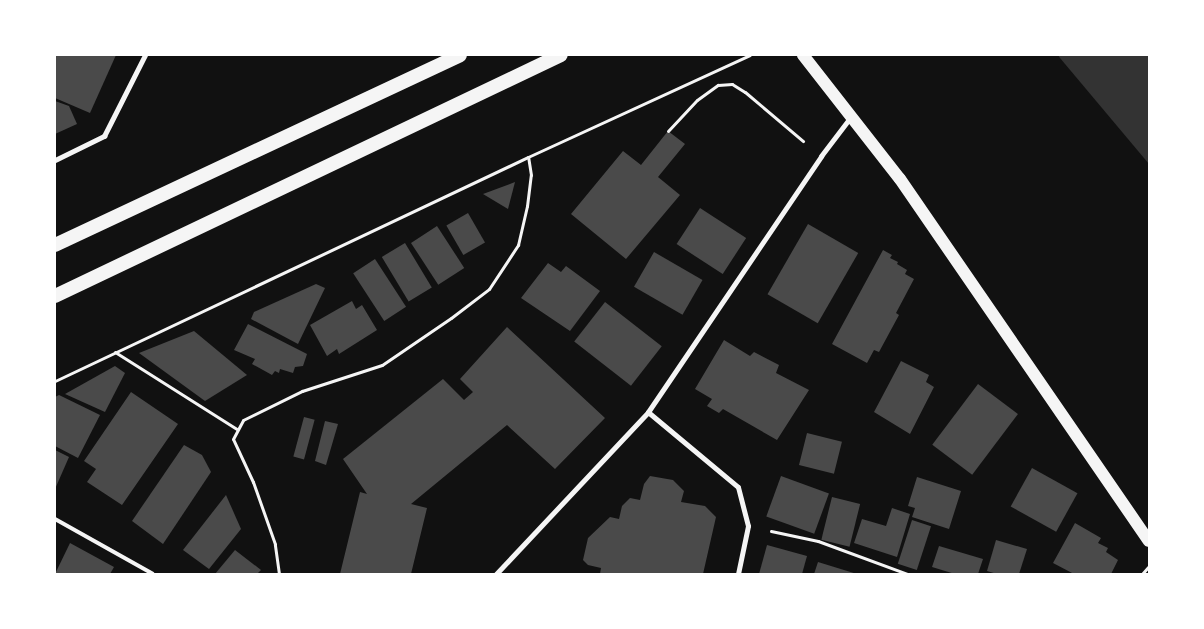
<!DOCTYPE html>
<style>
body{margin:0}
#map{position:relative;width:1204px;height:629px;overflow:hidden;background:#111;font-family:Roboto,sans-serif}
div>[style]{position:absolute}
[style*='--x']{left:calc(var(--x)*1px);top:calc(var(--y)*1px);width:calc(var(--w)*1px);rotate:calc(var(--a)*1deg)}
.water>*{inset:0;background:#333}
.building>*{inset:0;background:#4a4a4a;transform-origin:0 0}
.path>*{height:3px;margin:-1.5px;padding:0 1.5px;transform-origin:1.5px;border-radius:1.5px;background:#f5f5f5}
.service>*{height:4px;margin:-2px;padding:0 2px;transform-origin:2px;border-radius:2px;background:#f5f5f5}
.minor>*{height:5px;margin:-2.5px;padding:0 2.5px;transform-origin:2.5px;border-radius:2.5px;background:#f5f5f5}
.primary>*{height:12px;margin:-6px;padding:0 6px;transform-origin:6px;border-radius:6px;background:#f5f5f5}
.trunk>*{height:14px;margin:-7px;padding:0 7px;transform-origin:7px;border-radius:7px;background:#f5f5f5}
span{translate:-50% -50%;white-space:nowrap;text-align:center;line-height:1.15;-webkit-text-stroke:5px #fff;paint-order:stroke}
.frame{position:absolute;inset:0;border:56px solid #fff;pointer-events:none}
</style>
<div id="map">
<div class="water">
<div style="clip-path:polygon(1058px 55px,1149px 55px,1149px 164px,1060px 58px)"></div>
</div>
<div class="building">
<div style="clip-path:polygon(55px 55px,116px 55px,90px 113px,55px 98px)"></div>
<div style="clip-path:polygon(55px 101px,69px 106px,77px 124px,55px 134px)"></div>
<div style="clip-path:polygon(668px 131px,685px 144px,658px 177px,680px 195px,626px 259px,571px 214px,623px 151px,641px 165px)"></div>
<div style="clip-path:polygon(515px 182px,508px 209px,483px 194px)"></div>
<div style="left:700px;top:208px;width:55px;height:43px;rotate:33deg"></div>
<div style="left:468px;top:213px;width:34px;height:25px;rotate:60deg"></div>
<div style="left:808px;top:224px;width:58px;height:81px;rotate:30deg"></div>
<div style="left:437px;top:226px;width:50px;height:31px;rotate:57deg"></div>
<div style="left:405px;top:243px;width:52px;height:27px;rotate:59deg"></div>
<div style="clip-path:polygon(883px 250px,892px 255px,890px 258px,898px 262px,897px 264px,907px 270px,905px 274px,914px 279px,896px 313px,899px 315px,879px 352px,874px 350px,867px 363px,832px 344px)"></div>
<div style="left:654px;top:252px;width:56px;height:40px;rotate:30deg"></div>
<div style="left:375px;top:259px;width:57px;height:26px;rotate:57deg"></div>
<div style="clip-path:polygon(548px 263px,561px 272px,566px 266px,600px 291px,570px 331px,521px 298px)"></div>
<div style="clip-path:polygon(316px 284px,325px 288px,298px 344px,251px 319px,254px 312px)"></div>
<div style="clip-path:polygon(352px 301px,356px 309px,362px 305px,377px 330px,339px 354px,337px 349px,327px 356px,310px 325px)"></div>
<div style="left:605px;top:302px;width:72px;height:50px;rotate:38deg"></div>
<div style="clip-path:polygon(248px 324px,307px 354px,303px 366px,295px 367px,293px 373px,280px 369px,279px 373px,275px 371px,272px 375px,252px 364px,255px 359px,234px 350px)"></div>
<div style="clip-path:polygon(507px 327px,605px 418px,555px 469px,507px 425px,411px 504px,427px 508px,411px 574px,340px 574px,360px 492px,367px 494px,343px 459px,443px 379px,464px 400px,473px 392px,460px 379px)"></div>
<div style="clip-path:polygon(194px 331px,247px 375px,205px 401px,139px 353px)"></div>
<div style="clip-path:polygon(724px 340px,750px 356px,754px 352px,779px 365px,776px 373px,809px 390px,777px 440px,723px 409px,719px 413px,707px 406px,712px 399px,695px 389px)"></div>
<div style="clip-path:polygon(901px 361px,929px 375px,926px 382px,934px 387px,910px 434px,874px 412px)"></div>
<div style="clip-path:polygon(115px 366px,125px 373px,105px 412px,65px 394px)"></div>
<div style="left:978px;top:384px;width:50px;height:76px;rotate:37deg"></div>
<div style="clip-path:polygon(131px 392px,178px 424px,122px 505px,87px 482px,96px 469px,84px 461px)"></div>
<div style="clip-path:polygon(59px 395px,100px 415px,78px 458px,55px 446px,55px 397px)"></div>
<div style="left:304px;top:417px;width:11px;height:41px;rotate:15deg"></div>
<div style="clip-path:polygon(325px 421px,338px 424px,326px 465px,315px 461px)"></div>
<div style="left:807px;top:433px;width:36px;height:33px;rotate:14deg"></div>
<div style="clip-path:polygon(184px 445px,202px 455px,211px 472px,163px 544px,132px 521px)"></div>
<div style="clip-path:polygon(55px 450px,69px 457px,55px 489px)"></div>
<div style="left:1032px;top:468px;width:52px;height:44px;rotate:29deg"></div>
<div style="clip-path:polygon(650px 476px,673px 480px,684px 491px,681px 502px,705px 506px,716px 517px,703px 574px,600px 574px,601px 568px,588px 565px,583px 560px,588px 538px,610px 517px,619px 519px,622px 506px,630px 498px,640px 500px,644px 484px)"></div>
<div style="left:781px;top:476px;width:51px;height:43px;rotate:20deg"></div>
<div style="clip-path:polygon(917px 477px,961px 491px,949px 529px,912px 517px,915px 508px,908px 506px)"></div>
<div style="clip-path:polygon(226px 495px,241px 529px,209px 569px,183px 550px)"></div>
<div style="left:832px;top:497px;width:29px;height:44px;rotate:14deg"></div>
<div style="clip-path:polygon(892px 508px,910px 514px,897px 557px,854px 543px,862px 519px,886px 526px)"></div>
<div style="left:912px;top:520px;width:20px;height:46px;rotate:18deg"></div>
<div style="clip-path:polygon(1075px 523px,1101px 538px,1098px 543px,1108px 548px,1106px 552px,1118px 560px,1111px 574px,1074px 574px,1053px 563px)"></div>
<div style="clip-path:polygon(996px 540px,1027px 549px,1019px 574px,997px 574px,987px 571px)"></div>
<div style="clip-path:polygon(70px 543px,114px 567px,110px 574px,55px 574px)"></div>
<div style="clip-path:polygon(767px 545px,807px 556px,802px 574px,759px 574px)"></div>
<div style="clip-path:polygon(939px 546px,983px 559px,978px 574px,955px 574px,932px 567px)"></div>
<div style="clip-path:polygon(235px 550px,261px 570px,257px 574px,215px 574px)"></div>
<div style="clip-path:polygon(818px 562px,857px 574px,814px 574px)"></div>
</div>
<div class="path">
<div style="--x:668;--y:131;--w:42;--a:-46.9"></div>
<div style="--x:697;--y:100;--w:26;--a:-36"></div>
<div style="--x:718;--y:85;--w:14;--a:-4"></div>
<div style="--x:732;--y:84;--w:15;--a:32"></div>
<div style="--x:745;--y:92;--w:76;--a:40.2"></div>
<div style="--x:115;--y:352;--w:144;--a:32.3"></div>
<div style="--x:55;--y:381;--w:523;--a:-25.34"></div>
<div style="--x:528;--y:157;--w:244;--a:-24.7"></div>
<div style="--x:771;--y:531;--w:48;--a:12"></div>
<div style="--x:818;--y:541;--w:95;--a:20.3"></div>
<div style="--x:279;--y:574;--w:30;--a:-98"></div>
<div style="--x:275;--y:544;--w:66;--a:-109.5"></div>
<div style="--x:253;--y:482;--w:47;--a:-114.9"></div>
<div style="--x:233;--y:439;--w:21;--a:-62"></div>
<div style="--x:243;--y:420;--w:66;--a:-26.2"></div>
<div style="--x:302;--y:391;--w:84;--a:-18"></div>
<div style="--x:382;--y:365;--w:83;--a:-34.3"></div>
<div style="--x:451;--y:318;--w:48;--a:-37.3"></div>
<div style="--x:489;--y:289;--w:53;--a:-56.6"></div>
<div style="--x:518;--y:245;--w:40;--a:-77"></div>
<div style="--x:527;--y:206;--w:31;--a:-83"></div>
<div style="--x:531;--y:175;--w:18;--a:-99"></div>
<div style="--x:1142;--y:574;--w:9;--a:-49"></div>
</div>
<div class="service">
<div style="--x:55;--y:519;--w:112;--a:29.3"></div>
</div>
<div class="minor">
<div style="--x:55;--y:160;--w:55;--a:-26.1"></div>
<div style="--x:104;--y:136;--w:91;--a:-63.2"></div>
<div style="--x:648;--y:412;--w:117;--a:39.8"></div>
<div style="--x:738;--y:487;--w:40;--a:75.6"></div>
<div style="--x:748;--y:526;--w:49;--a:101.8"></div>
<div style="--x:496;--y:574;--w:222;--a:-46.8"></div>
<div style="--x:648;--y:412;--w:309;--a:-55.9"></div>
<div style="--x:821;--y:156;--w:48;--a:-52.7"></div>
</div>
<div class="primary">
<div style="--x:803;--y:55;--w:157;--a:52"></div>
<div style="--x:900;--y:179;--w:439;--a:55.5"></div>
</div>
<div class="trunk">
<div style="--x:55;--y:245;--w:447;--a:-25.1"></div>
<div style="--x:55;--y:296;--w:560;--a:-25.47"></div>
</div>
<div class="frame"></div>
</div>
